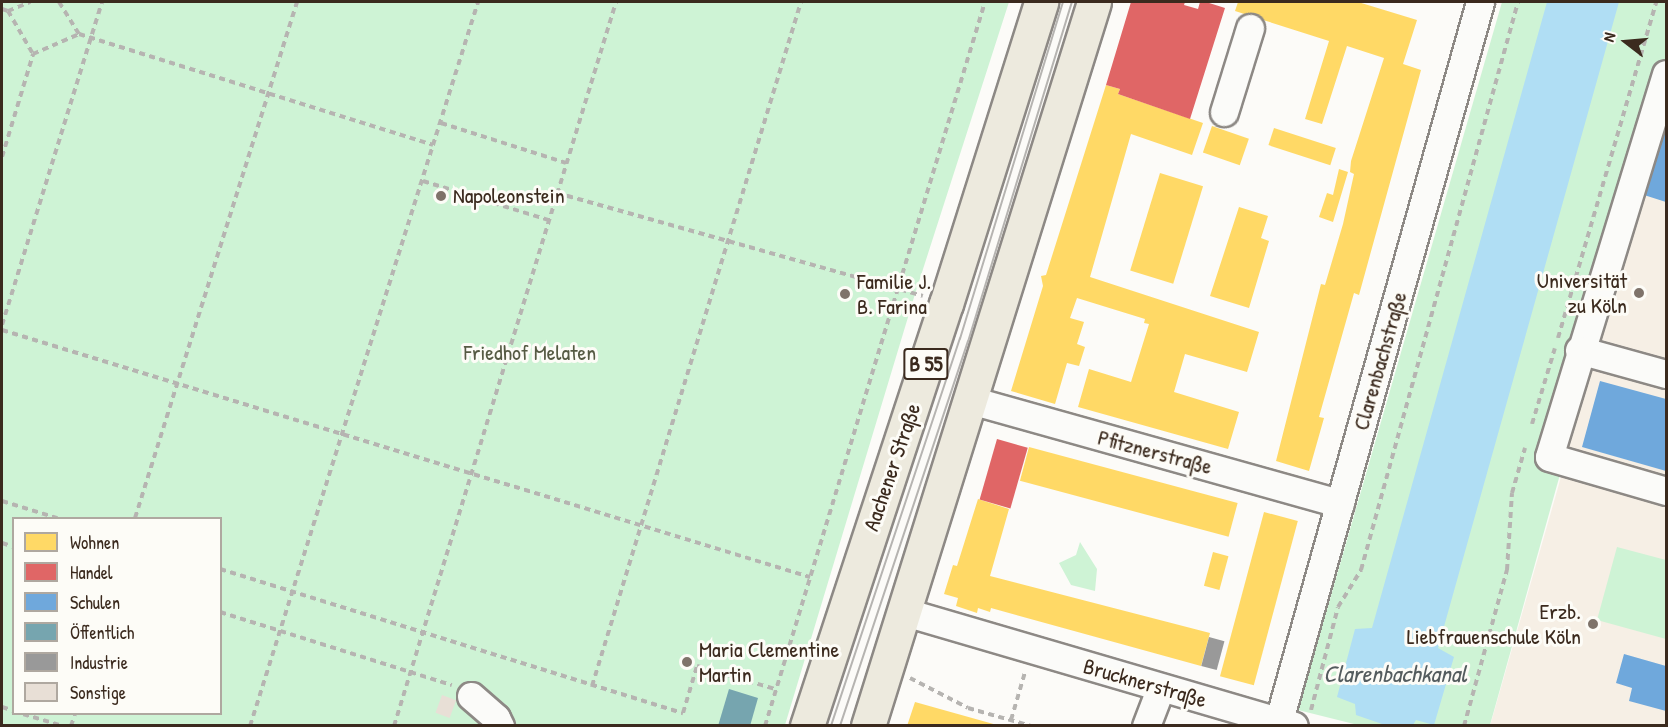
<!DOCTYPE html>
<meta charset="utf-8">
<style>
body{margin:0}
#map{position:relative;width:1668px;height:727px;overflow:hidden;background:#fcfbf8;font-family:"Patrick Hand",sans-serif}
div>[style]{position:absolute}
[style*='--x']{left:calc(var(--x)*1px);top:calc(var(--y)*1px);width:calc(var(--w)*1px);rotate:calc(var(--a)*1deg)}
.built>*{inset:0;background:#f6efe5}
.green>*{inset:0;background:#cef3d5}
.water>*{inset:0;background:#b0def4}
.homes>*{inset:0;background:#ffd966;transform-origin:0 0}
.shops>*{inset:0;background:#e06666;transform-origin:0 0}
.schools>*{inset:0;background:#6fa8dc}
.public>*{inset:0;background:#76a5af}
.industry>*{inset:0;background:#999;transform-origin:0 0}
.building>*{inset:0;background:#e8dfd6;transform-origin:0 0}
.path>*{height:4px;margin-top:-2px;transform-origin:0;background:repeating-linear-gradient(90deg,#b6b4b1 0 6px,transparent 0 10.5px)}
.roads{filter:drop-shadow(2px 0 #8d8985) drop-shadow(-2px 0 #8d8985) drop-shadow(0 2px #8d8985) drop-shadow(0 -2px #8d8985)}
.minor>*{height:27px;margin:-13.5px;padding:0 13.5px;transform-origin:13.5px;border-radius:13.5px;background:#fbfbf9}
.major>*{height:33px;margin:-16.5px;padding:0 16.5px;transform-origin:16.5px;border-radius:16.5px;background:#edeade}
.tram>*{height:1.5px;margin:-0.75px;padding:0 0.75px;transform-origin:0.75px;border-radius:0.75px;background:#b6b4b1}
.dots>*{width:16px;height:16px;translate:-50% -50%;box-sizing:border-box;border:3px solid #fdfcf7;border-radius:50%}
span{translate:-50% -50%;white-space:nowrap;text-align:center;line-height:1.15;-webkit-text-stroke:6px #fdfcf7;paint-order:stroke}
.shield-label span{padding:2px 4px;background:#fdfcf7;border:2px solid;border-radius:4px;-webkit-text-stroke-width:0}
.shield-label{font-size:21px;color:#3b2a1e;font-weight:700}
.poi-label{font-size:22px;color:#3b2a1e}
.left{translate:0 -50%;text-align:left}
.right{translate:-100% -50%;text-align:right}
.park-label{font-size:22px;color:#565b44}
.street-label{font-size:22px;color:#3b2a1e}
.water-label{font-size:24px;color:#545c5e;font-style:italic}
.frame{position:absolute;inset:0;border:3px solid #3b2a1e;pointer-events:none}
.legend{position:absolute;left:12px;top:517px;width:210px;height:198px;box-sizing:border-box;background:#fdfcf7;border:2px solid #afa8a0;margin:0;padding:8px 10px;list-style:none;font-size:18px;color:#3b2a1e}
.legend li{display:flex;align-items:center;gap:12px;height:30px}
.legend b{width:30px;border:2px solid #afa8a0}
.north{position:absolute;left:1596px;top:12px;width:60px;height:60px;-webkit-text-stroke:4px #fdfcf7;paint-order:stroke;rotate:286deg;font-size:16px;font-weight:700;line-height:24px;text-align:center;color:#3b2a1e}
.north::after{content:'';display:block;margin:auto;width:21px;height:27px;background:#3b2a1e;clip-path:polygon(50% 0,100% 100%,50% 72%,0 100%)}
</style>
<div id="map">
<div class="built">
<div style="clip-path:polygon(1666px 95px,1666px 725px,1490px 726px,1557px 491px)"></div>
</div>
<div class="green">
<div style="clip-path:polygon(evenodd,2px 2px,1009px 2px,915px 294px,785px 725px,2px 725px,2px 2px,14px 518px,220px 518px,220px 714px,14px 714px,14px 518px)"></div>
<div style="clip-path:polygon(1502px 2px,1666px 2px,1666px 95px,1490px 725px,1358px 725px,1298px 710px)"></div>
<div style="clip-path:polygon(1080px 542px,1097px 569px,1095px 591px,1071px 585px,1059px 563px,1076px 555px)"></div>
<div style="clip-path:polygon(1617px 547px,1666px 560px,1666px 639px,1597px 620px)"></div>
</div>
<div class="water">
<div style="clip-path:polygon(1547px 2px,1619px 2px,1438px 648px,1454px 657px,1434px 725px,1416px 720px,1413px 725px,1385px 725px,1356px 715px,1355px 704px,1337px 697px,1355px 629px,1372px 628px)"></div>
</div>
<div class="homes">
<div style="clip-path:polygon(1238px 2px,1358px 2px,1417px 20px,1403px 64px,1421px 70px,1359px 295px,1354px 293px,1319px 417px,1324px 418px,1309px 471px,1276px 461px,1321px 284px,1325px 285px,1343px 224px,1354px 174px,1350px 172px,1351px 161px,1384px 58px,1347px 46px,1322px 124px,1305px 119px,1329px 41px,1235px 11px)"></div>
<div style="clip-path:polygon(1106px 85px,1120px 89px,1118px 94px,1203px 123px,1192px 155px,1131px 134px,1090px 277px,1259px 332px,1247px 372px,1185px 354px,1174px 392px,1239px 412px,1228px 449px,1078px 407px,1089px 369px,1131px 382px,1149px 324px,1144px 323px,1145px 319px,1077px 298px,1070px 318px,1084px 322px,1077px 344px,1085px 347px,1079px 366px,1067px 363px,1055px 404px,1011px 391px,1043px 286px,1041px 276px,1046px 275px)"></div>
<div style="left:1212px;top:126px;width:39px;height:28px;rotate:19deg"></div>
<div style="left:1274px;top:128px;width:65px;height:18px;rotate:18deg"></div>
<div style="clip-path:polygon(1339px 169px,1348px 172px,1333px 222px,1319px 217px,1327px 193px,1333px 195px)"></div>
<div style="left:1160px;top:173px;width:45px;height:102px;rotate:17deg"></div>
<div style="clip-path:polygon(1239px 207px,1268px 216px,1261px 238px,1269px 241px,1249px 308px,1210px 296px)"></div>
<div style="left:1029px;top:447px;width:216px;height:35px;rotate:15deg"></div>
<div style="clip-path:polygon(978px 499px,1009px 509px,990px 576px,1210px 633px,1201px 666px,991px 608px,990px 612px,978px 608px,977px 613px,956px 606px,958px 598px,944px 594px,953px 565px,957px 566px)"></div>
<div style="left:1264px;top:512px;width:35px;height:170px;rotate:15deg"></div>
<div style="left:1213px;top:552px;width:16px;height:35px;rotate:15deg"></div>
<div style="clip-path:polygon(915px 702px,997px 725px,997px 726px,907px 726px)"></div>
</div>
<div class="shops">
<div style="clip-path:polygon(1131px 2px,1185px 2px,1184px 5px,1198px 9px,1200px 2px,1206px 2px,1225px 8px,1190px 119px,1118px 94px,1120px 89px,1106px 85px)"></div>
<div style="left:997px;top:439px;width:32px;height:63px;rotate:16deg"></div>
</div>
<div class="schools">
<div style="clip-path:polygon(1662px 131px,1666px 132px,1666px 202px,1644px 195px)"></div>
<div style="clip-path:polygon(1600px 381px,1666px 399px,1666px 471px,1582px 447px)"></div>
<div style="clip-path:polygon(1624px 654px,1666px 666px,1666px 711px,1629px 701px,1632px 688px,1616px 683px)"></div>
</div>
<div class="public">
<div style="clip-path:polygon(729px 689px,758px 698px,750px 726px,718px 726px)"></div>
</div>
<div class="industry">
<div style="left:1209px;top:637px;width:16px;height:30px;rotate:15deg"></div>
</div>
<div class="building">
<div style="left:442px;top:695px;width:15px;height:19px;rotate:20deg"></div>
</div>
<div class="path">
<div style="--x:59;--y:2;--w:38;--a:58"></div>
<div style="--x:2;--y:9;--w:6;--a:18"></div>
<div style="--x:8;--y:11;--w:50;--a:59.8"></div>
<div style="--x:33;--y:54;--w:50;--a:-23.5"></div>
<div style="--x:79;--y:34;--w:371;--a:17.4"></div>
<div style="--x:8;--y:11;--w:24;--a:-22"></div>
<div style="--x:441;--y:123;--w:131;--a:17.7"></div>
<div style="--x:2;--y:157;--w:108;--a:-73.2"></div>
<div style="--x:423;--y:181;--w:131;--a:17.3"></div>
<div style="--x:557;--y:193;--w:380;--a:15.7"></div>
<div style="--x:2;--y:325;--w:338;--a:-72.8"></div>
<div style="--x:2;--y:330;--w:845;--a:17"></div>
<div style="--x:1558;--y:338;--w:350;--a:-73.7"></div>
<div style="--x:1532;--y:424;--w:79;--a:-73.2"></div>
<div style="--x:2;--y:501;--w:58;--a:17.2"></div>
<div style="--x:135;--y:518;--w:541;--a:-72.57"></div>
<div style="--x:2;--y:543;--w:13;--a:18"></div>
<div style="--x:220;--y:569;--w:485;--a:17.3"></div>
<div style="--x:683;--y:713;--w:49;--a:-73.4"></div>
<div style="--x:697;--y:666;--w:81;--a:16.4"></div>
<div style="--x:220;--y:612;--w:243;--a:17.5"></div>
<div style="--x:910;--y:678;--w:65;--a:27.3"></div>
<div style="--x:968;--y:708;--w:66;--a:15.9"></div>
<div style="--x:592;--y:686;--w:715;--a:-73.01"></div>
<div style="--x:2;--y:707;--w:13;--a:18"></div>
<div style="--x:1311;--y:710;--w:106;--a:-75.3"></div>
<div style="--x:1338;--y:607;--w:44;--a:-58.1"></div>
<div style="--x:1361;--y:570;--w:589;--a:-74.55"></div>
<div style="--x:23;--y:714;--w:42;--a:16.7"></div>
<div style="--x:1011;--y:720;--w:50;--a:-73.7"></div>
<div style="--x:71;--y:726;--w:13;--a:-72"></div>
<div style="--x:250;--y:726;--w:759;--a:-72.52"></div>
<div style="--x:394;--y:726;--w:757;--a:-72.95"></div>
<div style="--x:765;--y:726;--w:757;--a:-73.1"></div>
<div style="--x:1464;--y:726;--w:162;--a:-74.6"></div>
<div style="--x:1507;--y:570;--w:77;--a:-86.3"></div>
<div style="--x:1512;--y:493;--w:47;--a:-73.9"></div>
</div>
<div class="roads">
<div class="minor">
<div style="--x:1666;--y:74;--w:400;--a:107"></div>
<div style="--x:1549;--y:457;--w:122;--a:16.2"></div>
<div style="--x:1224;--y:112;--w:88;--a:-72.8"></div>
<div style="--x:1579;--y:350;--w:90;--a:15.4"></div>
<div style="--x:970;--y:400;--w:384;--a:15.6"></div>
<div style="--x:905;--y:612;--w:405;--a:16.3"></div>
<div style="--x:471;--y:696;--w:33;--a:41"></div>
<div style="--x:496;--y:718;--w:9;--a:63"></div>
<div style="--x:1279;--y:720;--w:746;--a:-74.36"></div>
<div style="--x:1146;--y:726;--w:40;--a:-69"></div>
</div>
<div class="major">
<div style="--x:807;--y:726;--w:444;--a:-71.8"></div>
<div style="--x:946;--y:304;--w:317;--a:-72.5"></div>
<div style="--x:868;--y:726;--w:758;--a:-72.66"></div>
</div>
</div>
<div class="tram">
<div style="--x:831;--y:726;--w:408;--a:-71.6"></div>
<div style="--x:960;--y:339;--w:352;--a:-73"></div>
<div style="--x:840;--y:726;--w:405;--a:-71.6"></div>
<div style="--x:968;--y:342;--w:356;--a:-73"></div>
</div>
<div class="dots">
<div style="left:441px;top:196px;background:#7f736a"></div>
<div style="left:1639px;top:293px;background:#7f736a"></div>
<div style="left:845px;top:294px;background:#7f736a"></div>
<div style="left:1593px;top:624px;background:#7f736a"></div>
<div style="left:687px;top:662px;background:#7f736a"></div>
</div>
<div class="shield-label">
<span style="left:926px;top:364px">B 55</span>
</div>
<div class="poi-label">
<span class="left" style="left:453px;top:196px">Napoleonstein</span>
<span class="right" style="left:1627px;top:293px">Universität<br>zu Köln</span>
<span class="left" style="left:857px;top:294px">Familie J.<br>B. Farina</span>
<span class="right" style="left:1581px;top:624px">Erzb.<br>Liebfrauenschule Köln</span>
<span class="left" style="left:699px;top:662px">Maria Clementine<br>Martin</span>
</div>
<div class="park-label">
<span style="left:530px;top:353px">Friedhof Melaten</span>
</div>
<div class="street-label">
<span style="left:1380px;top:361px;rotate:-74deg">Clarenbachstraße</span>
<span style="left:1155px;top:452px;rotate:15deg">Pfitznerstraße</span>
<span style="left:892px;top:467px;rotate:-71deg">Aachener Straße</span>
<span style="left:1145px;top:683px;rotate:16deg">Brucknerstraße</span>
</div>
<div class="water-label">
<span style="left:1395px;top:674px">Clarenbachkanal</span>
</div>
<div class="frame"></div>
<ul class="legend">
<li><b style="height:16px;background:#ffd966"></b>Wohnen</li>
<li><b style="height:16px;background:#e06666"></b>Handel</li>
<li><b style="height:16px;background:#6fa8dc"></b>Schulen</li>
<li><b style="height:16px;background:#76a5af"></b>Öffentlich</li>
<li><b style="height:16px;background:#999"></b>Industrie</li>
<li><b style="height:16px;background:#e8dfd6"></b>Sonstige</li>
</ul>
<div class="north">N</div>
</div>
